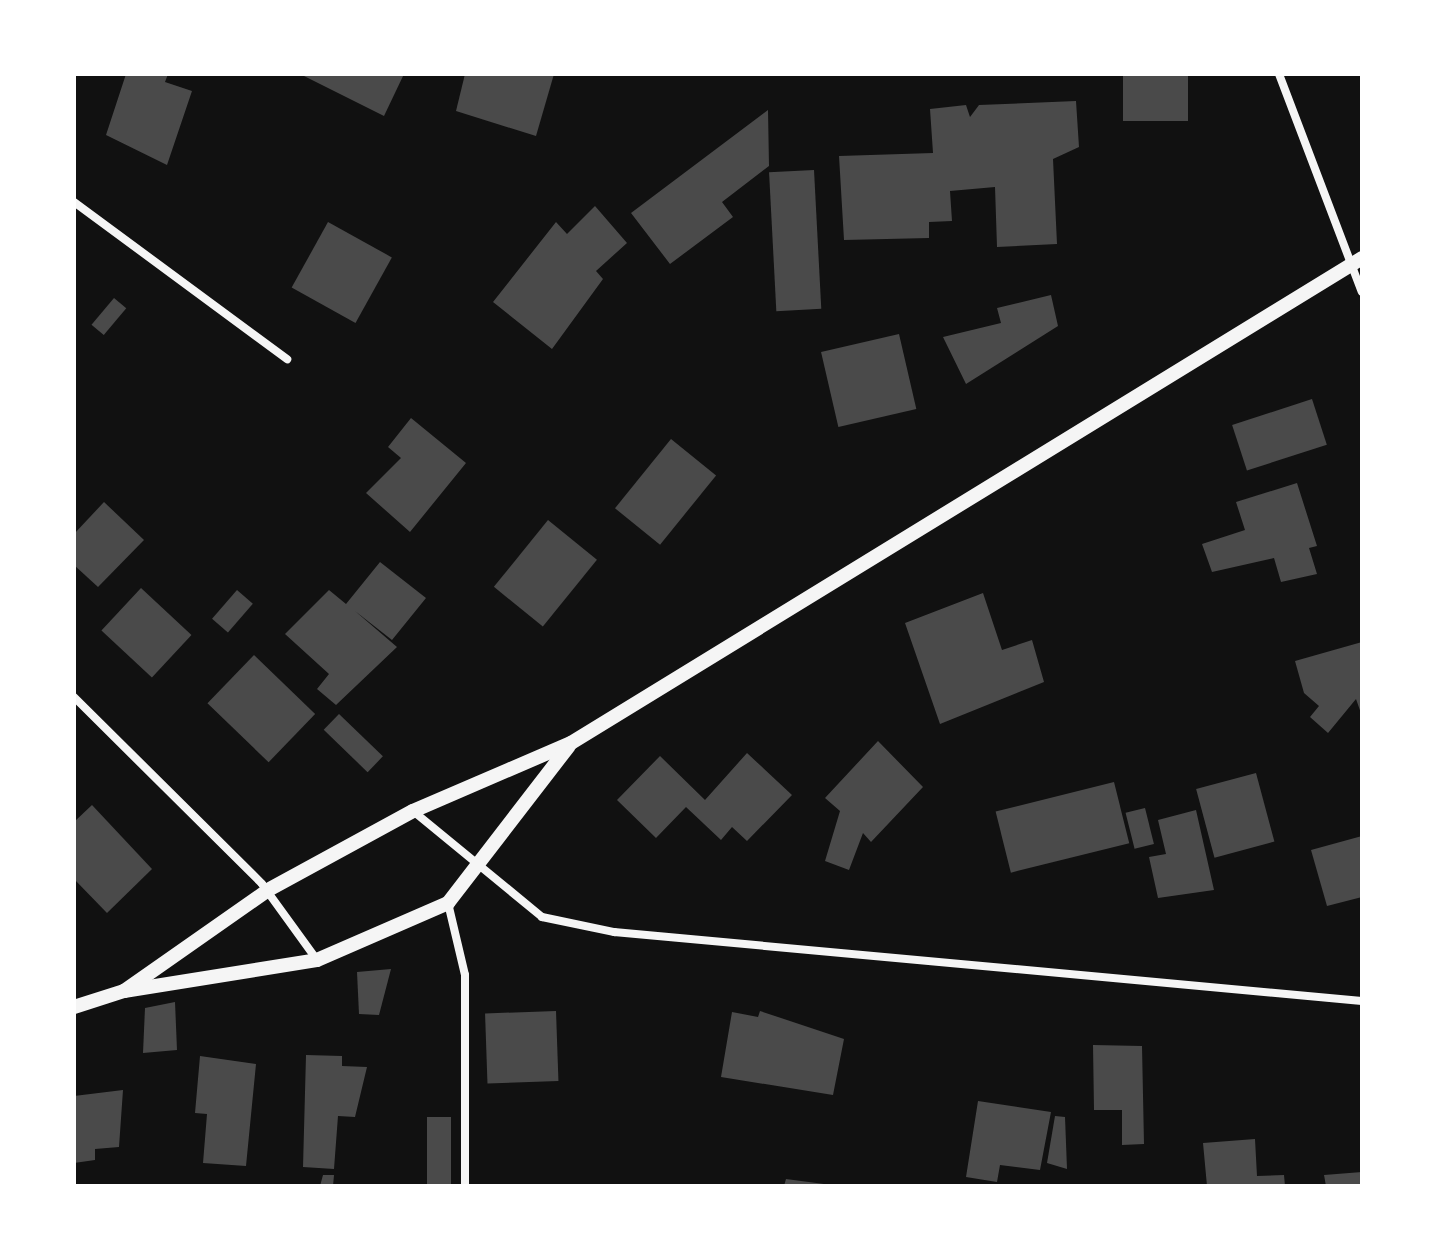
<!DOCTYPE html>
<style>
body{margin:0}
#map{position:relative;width:1436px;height:1260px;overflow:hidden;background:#111;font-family:"Roboto Serif",serif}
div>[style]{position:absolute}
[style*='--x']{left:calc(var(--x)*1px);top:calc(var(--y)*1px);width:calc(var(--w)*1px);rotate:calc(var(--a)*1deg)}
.building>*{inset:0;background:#4a4a4a;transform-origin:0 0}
.minor>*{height:8px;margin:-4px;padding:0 4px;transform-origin:4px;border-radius:4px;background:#f5f5f5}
.tertiary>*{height:14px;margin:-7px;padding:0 7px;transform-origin:7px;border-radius:7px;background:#f5f5f5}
span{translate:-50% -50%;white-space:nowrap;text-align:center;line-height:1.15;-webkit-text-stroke:6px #fff;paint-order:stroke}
.frame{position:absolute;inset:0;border:76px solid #fff;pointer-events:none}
</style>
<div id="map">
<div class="building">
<div style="clip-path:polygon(126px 74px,168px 74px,165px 82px,192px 91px,167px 165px,106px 135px)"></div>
<div style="clip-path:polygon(300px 74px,404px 74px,384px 116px)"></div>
<div style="clip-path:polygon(465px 74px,554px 74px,536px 136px,456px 111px)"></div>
<div style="left:1123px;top:74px;width:65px;height:47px"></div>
<div style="clip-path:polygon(1076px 101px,1079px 147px,1053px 159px,1057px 244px,997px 247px,995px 187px,950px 191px,952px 221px,929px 222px,929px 238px,844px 240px,839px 156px,933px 153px,930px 109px,966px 105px,970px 117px,979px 105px)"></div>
<div style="clip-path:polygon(768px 110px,769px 166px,722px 202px,733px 217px,670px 264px,631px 213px)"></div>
<div style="left:814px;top:170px;width:139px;height:45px;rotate:87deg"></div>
<div style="clip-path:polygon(595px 206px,627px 243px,596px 271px,603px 279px,552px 349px,493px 302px,556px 222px,567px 234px)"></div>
<div style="left:328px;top:222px;width:73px;height:75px;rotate:29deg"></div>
<div style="clip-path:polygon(1051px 295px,1058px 326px,966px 384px,943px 337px,1001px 323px,997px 308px)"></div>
<div style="left:114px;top:298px;width:16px;height:35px;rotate:40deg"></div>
<div style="left:899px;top:334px;width:77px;height:80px;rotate:77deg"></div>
<div style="left:1312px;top:399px;width:48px;height:84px;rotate:72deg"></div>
<div style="clip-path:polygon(411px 418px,466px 463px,410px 532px,366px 493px,401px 458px,388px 447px)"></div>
<div style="left:671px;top:439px;width:58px;height:89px;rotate:39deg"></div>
<div style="clip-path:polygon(1297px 483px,1317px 546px,1309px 548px,1317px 574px,1281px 582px,1274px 558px,1212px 572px,1202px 544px,1245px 530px,1236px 502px)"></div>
<div style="clip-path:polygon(104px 502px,144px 540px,98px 587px,74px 565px,74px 534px)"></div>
<div style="left:548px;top:520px;width:63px;height:86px;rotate:39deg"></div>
<div style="clip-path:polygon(380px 562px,426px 598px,392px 640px,355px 611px,397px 647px,336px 705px,317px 689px,329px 674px,285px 634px,329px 590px,346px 604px)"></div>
<div style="left:141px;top:588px;width:69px;height:58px;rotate:43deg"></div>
<div style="left:237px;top:590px;width:21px;height:38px;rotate:41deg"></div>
<div style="clip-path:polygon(983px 593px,1002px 650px,1032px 640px,1044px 682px,940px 724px,905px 623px)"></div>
<div style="clip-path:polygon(1362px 642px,1362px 716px,1356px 699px,1328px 733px,1310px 717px,1319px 706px,1304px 693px,1295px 661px)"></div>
<div style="left:254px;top:655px;width:85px;height:67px;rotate:44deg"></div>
<div style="left:339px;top:714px;width:61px;height:22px;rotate:44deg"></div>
<div style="clip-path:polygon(878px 741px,923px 787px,871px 842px,863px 833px,849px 870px,825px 861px,840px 811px,825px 798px)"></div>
<div style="clip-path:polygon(747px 753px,792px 795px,747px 841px,732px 827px,721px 840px,686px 807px,656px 838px,617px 800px,660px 756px,705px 800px)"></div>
<div style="left:1256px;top:773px;width:71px;height:62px;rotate:75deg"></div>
<div style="left:1114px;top:782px;width:63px;height:122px;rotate:76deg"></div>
<div style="clip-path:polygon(92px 805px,152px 869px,107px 913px,74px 879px,74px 822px)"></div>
<div style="left:1145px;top:808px;width:37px;height:20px;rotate:76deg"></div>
<div style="clip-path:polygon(1196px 810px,1214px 890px,1158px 898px,1149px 857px,1166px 854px,1158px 820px)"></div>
<div style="clip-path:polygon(1362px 836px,1362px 897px,1327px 906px,1311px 850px)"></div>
<div style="clip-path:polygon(391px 969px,379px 1015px,359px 1014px,357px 972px)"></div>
<div style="clip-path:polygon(175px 1002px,177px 1050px,143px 1053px,145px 1008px)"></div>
<div style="left:556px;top:1011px;width:70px;height:71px;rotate:88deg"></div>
<div style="clip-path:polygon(760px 1011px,844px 1039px,833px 1095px,721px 1077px,732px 1012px,758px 1017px)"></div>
<div style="clip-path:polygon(1093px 1045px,1142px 1046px,1144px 1144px,1122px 1145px,1122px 1110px,1094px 1110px)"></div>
<div style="clip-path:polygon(306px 1055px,342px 1056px,342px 1066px,367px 1067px,355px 1117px,338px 1116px,334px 1169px,303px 1167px)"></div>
<div style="clip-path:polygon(200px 1056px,256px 1064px,246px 1166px,203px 1163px,207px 1114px,195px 1113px)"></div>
<div style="clip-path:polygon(123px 1090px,119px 1147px,95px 1149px,95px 1160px,74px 1163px,74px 1096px)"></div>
<div style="clip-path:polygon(978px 1101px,1051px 1112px,1040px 1170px,1000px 1165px,997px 1182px,966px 1177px)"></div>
<div style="clip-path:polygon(1055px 1116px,1065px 1117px,1067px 1169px,1047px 1163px)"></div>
<div style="left:427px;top:1117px;width:24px;height:69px"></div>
<div style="clip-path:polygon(1255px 1139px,1257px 1176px,1284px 1175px,1285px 1186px,1207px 1186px,1203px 1143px)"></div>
<div style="clip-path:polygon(1362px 1172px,1362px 1186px,1326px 1186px,1324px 1175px)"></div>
<div style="clip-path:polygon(323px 1175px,334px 1175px,333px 1186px,320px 1186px)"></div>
<div style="clip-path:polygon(786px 1179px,824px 1184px,824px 1186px,784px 1186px)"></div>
</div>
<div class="minor">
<div style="--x:1279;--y:74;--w:233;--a:69.2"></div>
<div style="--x:74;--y:202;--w:265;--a:36.4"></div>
<div style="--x:74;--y:697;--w:265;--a:44.8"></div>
<div style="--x:262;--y:884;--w:94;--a:54.1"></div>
<div style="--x:413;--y:811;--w:167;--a:39.4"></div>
<div style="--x:542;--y:917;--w:74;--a:11.8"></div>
<div style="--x:614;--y:932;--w:751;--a:5.27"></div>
<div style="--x:448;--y:903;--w:74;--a:76.7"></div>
<div style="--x:465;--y:975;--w:211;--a:90"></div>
</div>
<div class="tertiary">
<div style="--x:124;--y:991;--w:176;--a:-35"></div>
<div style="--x:268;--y:890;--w:165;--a:-28.6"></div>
<div style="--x:413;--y:811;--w:172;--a:-23.3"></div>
<div style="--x:571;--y:743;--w:928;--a:-31.51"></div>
<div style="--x:74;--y:1007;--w:52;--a:-17.7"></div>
<div style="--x:124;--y:991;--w:195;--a:-9.1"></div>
<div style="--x:317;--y:960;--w:143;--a:-23.5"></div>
<div style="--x:448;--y:903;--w:198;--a:-52.4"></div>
</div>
<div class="frame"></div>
</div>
